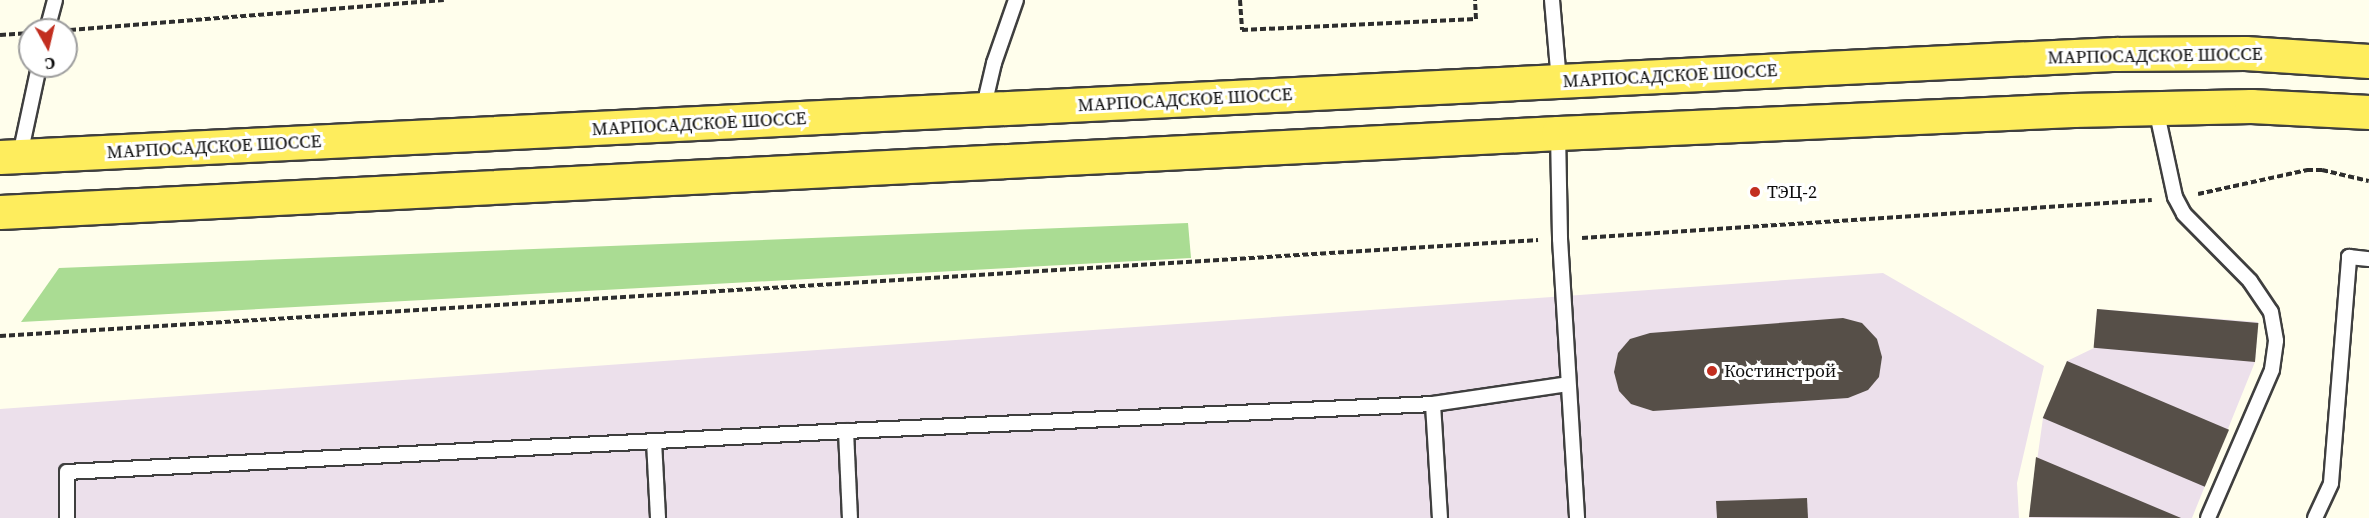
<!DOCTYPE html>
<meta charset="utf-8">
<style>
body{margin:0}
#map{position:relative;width:2369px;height:518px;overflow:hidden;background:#fffeec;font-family:"Source Serif 4",serif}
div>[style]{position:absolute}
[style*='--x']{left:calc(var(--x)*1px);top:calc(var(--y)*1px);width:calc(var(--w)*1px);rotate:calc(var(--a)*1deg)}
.industrial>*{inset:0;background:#ece0eb}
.forest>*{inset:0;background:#aadc93}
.building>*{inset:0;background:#564f48;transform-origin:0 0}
.path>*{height:4px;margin-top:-2px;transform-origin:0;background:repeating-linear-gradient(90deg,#2e2e2e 0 6px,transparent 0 9px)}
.roads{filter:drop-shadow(2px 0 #3f3f3f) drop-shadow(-2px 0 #3f3f3f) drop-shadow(0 2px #3f3f3f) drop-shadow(0 -2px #3f3f3f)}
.lane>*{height:14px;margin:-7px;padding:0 7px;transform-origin:7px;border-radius:7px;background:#fff}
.primary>*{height:33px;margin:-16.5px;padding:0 16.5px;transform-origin:16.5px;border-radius:16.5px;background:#feed5d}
.dots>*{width:16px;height:16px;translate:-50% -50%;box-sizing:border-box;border:3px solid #fff;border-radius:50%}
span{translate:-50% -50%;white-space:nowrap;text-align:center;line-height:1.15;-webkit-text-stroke:6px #fff;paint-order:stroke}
.street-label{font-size:18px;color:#0c0c0c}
.poi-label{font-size:18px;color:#0c0c0c}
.left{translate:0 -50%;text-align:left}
.north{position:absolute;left:18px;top:18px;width:60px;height:60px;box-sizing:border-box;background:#fff;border:2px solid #9e9e9e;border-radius:50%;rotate:172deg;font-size:16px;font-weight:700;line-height:24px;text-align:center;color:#0c0c0c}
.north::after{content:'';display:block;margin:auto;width:21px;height:27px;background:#c22e1f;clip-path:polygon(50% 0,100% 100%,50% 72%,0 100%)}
</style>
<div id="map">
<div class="industrial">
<div style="clip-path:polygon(1883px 273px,2044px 366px,2017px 483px,2019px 518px,0 518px,0 409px)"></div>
<div style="clip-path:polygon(2097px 309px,2258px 322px,2255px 362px,2192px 518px,2029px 518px,2043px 418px,2067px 361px,2094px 348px)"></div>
</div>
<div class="forest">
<div style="clip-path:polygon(1188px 223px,1191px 258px,21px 322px,59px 268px)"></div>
</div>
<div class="building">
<div style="left:2097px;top:309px;width:162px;height:39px;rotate:5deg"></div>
<div style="clip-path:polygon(1843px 318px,1862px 323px,1877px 339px,1882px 357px,1879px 377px,1868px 390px,1848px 398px,1653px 411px,1631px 404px,1619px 391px,1614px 372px,1618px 353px,1630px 339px,1650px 333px)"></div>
<div style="left:2067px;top:361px;width:176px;height:62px;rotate:23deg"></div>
<div style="clip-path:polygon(2036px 457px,2181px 518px,2029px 517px)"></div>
<div style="clip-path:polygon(1807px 498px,1808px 518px,1717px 518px,1716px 501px)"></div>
</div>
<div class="path">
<div style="--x:1240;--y:0;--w:30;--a:86"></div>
<div style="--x:1242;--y:30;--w:234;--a:-2.7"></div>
<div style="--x:1476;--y:19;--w:19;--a:-93"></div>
<div style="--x:70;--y:30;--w:375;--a:-4.6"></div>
<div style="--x:0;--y:35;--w:26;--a:-4"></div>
<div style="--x:2198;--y:194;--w:112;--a:-12.4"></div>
<div style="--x:2307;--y:170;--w:15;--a:0"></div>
<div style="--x:2322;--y:170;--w:48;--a:13.2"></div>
<div style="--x:1582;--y:238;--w:571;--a:-3.81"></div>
<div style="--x:0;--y:336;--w:1541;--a:-3.57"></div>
</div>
<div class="roads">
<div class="lane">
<div style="--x:1552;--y:0;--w:81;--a:85.1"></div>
<div style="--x:47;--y:30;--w:31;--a:-75"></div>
<div style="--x:2156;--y:109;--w:90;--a:77.8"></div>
<div style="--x:2175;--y:197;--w:19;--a:62"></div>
<div style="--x:2184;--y:214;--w:94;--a:45.4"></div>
<div style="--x:2250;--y:281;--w:37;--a:56"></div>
<div style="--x:2271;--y:312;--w:29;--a:80"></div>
<div style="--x:2276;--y:341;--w:29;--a:98"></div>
<div style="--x:2272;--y:370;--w:161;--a:113.4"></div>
<div style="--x:983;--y:110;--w:48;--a:-76.8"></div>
<div style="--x:994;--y:63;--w:67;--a:-70.8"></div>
<div style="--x:1558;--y:133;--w:106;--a:88.9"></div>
<div style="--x:1560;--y:239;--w:280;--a:86.5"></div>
<div style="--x:20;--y:155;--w:91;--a:-77.9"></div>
<div style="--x:1433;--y:404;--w:114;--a:86.5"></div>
<div style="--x:846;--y:431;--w:87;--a:87.4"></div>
<div style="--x:654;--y:441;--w:77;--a:87"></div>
<div style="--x:67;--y:518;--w:46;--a:-90"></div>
<div style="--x:67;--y:472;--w:780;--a:-3.01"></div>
<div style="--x:846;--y:431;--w:588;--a:-2.63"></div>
<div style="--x:1433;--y:404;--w:136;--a:-8.4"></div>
<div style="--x:2315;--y:518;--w:38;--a:-65"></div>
<div style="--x:2331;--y:483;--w:227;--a:-85.4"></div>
<div style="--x:2349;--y:257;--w:20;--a:6"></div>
</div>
<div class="primary">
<div style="--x:0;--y:157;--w:2119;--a:-2.79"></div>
<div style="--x:2116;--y:54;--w:129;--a:-0.4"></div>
<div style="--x:2245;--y:53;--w:124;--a:3.7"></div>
<div style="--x:0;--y:212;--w:1560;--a:-2.9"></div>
<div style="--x:1558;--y:133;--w:516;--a:-2.56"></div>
<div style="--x:2073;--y:110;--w:178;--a:-1.3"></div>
<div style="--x:2251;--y:106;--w:118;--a:2.9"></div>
</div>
</div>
<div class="dots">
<div style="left:1755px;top:192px;background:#c22e1f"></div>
<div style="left:1712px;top:371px;background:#c22e1f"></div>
</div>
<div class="street-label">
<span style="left:2155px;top:56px;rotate:-1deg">МАРПОСАДСКОЕ ШОССЕ</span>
<span style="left:1670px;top:76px;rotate:-3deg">МАРПОСАДСКОЕ ШОССЕ</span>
<span style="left:1185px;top:100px;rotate:-3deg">МАРПОСАДСКОЕ ШОССЕ</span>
<span style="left:699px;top:124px;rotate:-3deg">МАРПОСАДСКОЕ ШОССЕ</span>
<span style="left:214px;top:147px;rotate:-3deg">МАРПОСАДСКОЕ ШОССЕ</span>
</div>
<div class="poi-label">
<span class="left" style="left:1767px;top:192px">ТЭЦ-2</span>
<span class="left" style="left:1724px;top:371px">Костинстрой</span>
</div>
<div class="north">С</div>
</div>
